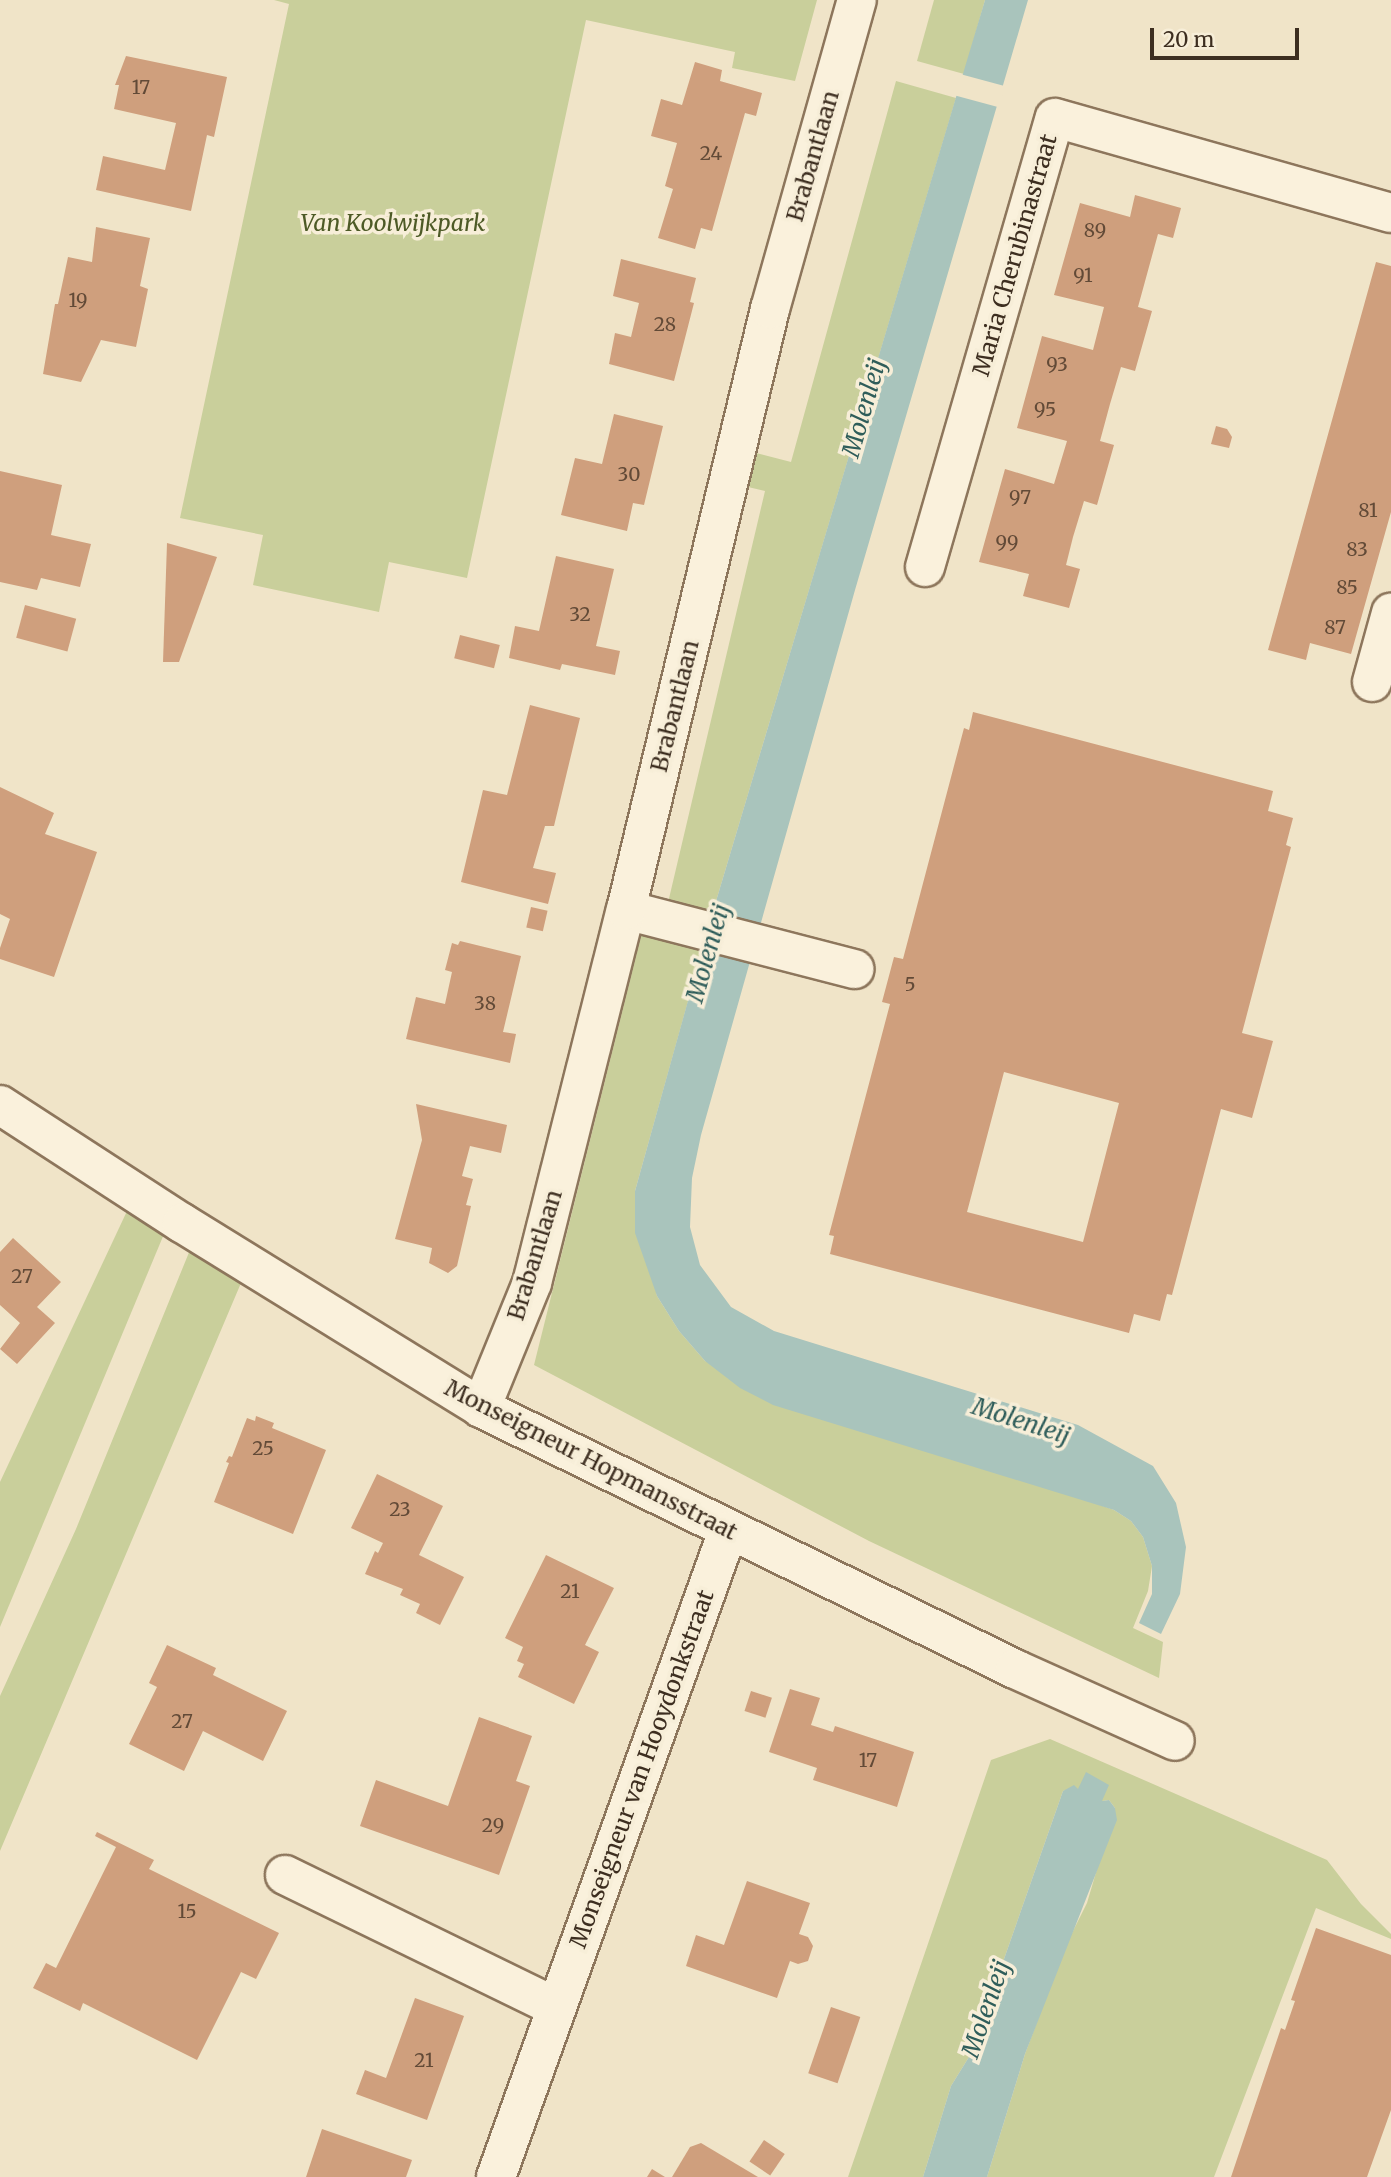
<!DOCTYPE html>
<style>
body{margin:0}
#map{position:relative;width:1391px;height:2177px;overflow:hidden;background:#f0e4c8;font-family:Merriweather,serif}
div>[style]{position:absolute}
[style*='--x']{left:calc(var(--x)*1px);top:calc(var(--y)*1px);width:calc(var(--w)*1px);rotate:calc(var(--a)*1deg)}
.green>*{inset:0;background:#c9cf9b}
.water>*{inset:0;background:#a9c4bc}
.pier>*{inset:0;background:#f0e4c8;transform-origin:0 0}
.building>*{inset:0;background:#cf9f7d;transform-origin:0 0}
.roads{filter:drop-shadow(2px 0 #8d765c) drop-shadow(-2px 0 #8d765c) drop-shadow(0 2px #8d765c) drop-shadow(0 -2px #8d765c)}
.minor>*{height:38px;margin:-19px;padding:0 19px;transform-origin:19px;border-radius:19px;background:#faf1dc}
span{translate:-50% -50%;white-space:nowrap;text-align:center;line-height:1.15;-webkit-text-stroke:7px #f7eed8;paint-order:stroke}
.number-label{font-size:19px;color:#624a37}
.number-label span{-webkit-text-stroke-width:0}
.street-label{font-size:23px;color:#3d2e20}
.park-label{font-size:23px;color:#4d5a26;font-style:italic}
.water-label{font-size:24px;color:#2f5d5a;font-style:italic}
.scale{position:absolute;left:1150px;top:28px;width:149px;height:32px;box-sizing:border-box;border:4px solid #3d2e20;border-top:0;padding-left:9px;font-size:21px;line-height:24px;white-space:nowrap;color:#3d2e20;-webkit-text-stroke:5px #f7eed8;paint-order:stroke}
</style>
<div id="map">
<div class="green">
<div style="clip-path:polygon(274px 0,817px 0,795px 81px,732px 68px,735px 52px,586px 20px,467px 578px,389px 562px,379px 612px,253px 585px,263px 535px,180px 518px,289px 4px)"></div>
<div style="clip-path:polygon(934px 0,985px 0,964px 74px,917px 61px)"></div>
<div style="clip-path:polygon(896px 81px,956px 98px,711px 918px,667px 907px,765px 491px,748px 487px,756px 453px,791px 462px)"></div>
<div style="clip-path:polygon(643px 928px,704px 944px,635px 1191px,657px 1296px,679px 1331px,705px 1361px,1114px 1510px,1131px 1521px,1143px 1537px,1152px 1566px,1148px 1591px,1133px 1628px,1163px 1642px,1159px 1678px,869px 1541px,534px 1365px)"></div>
<div style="clip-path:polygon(127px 1211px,164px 1234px,0 1627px,0 1482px)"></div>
<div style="clip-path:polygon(190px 1250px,241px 1283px,0 1851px,0 1696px,76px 1529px)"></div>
<div style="clip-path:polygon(1050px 1739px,1327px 1860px,1361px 1904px,1391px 1934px,1391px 1939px,1316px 1908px,1214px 2177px,987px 2177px,1025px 2054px,1065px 1947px,1087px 1903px,1115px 1808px,1109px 1800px,1102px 1801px,1074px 1788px,1063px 1791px,1004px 1959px,1003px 1987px,995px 2015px,951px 2086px,923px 2177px,848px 2177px,991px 1760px)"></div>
</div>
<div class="water">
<div style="clip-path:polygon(985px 0,1028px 0,855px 590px,701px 1135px,692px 1178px,690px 1227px,700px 1265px,731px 1307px,774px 1331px,1078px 1425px,1153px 1466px,1176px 1503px,1186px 1547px,1180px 1594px,1161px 1634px,1139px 1623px,1152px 1594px,1152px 1566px,1143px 1537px,1131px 1521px,1114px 1510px,773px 1405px,740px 1388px,705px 1361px,679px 1331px,657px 1296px,635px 1233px,635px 1191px,711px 918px)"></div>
<div style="clip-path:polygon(1086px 1772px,1109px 1785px,1102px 1801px,1109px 1800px,1115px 1808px,1117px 1820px,1025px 2054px,987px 2177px,923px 2177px,951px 2086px,995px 2015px,1003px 1987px,1004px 1959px,1063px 1791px,1074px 1785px,1078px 1789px)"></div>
</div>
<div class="pier">
<div style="left:960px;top:74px;width:47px;height:22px;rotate:15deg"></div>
</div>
<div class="building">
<div style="clip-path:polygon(126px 56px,227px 77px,214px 137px,207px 135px,191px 211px,96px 190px,103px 156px,165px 170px,176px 123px,114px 109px,119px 85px,115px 85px)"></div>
<div style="clip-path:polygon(695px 62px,722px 70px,720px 81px,762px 93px,756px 116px,745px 113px,712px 231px,701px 228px,695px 249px,658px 238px,673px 189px,665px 186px,677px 143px,651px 136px,661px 99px,682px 105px)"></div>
<div style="clip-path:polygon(1135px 195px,1181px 208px,1173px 238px,1158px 234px,1138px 307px,1152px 311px,1135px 371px,1121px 367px,1110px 404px,1100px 441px,1114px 445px,1097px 505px,1084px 501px,1073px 537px,1066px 565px,1080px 569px,1069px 608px,1023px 596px,1029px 574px,979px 562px,1005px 469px,1054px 484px,1067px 441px,1017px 428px,1042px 336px,1093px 350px,1104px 307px,1054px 295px,1080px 203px,1130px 217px)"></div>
<div style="clip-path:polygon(96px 227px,150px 238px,140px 286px,148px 289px,136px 347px,101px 340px,81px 382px,43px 374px,55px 304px,58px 304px,68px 257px,92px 262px)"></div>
<div style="clip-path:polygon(621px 259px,696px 278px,690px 302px,694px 303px,674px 381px,609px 364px,615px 333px,631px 337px,639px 303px,613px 296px)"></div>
<div style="clip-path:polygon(1376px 262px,1391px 266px,1391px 512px,1351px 654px,1310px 643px,1306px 660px,1268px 650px)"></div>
<div style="clip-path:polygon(614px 414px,663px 426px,644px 505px,633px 503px,627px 531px,561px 515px,575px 458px,602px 464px)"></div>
<div style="clip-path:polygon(1216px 426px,1227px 429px,1232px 437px,1229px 448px,1211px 444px)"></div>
<div style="clip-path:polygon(0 471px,62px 485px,51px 535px,91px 544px,80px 587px,41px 578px,37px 590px,0 582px)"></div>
<div style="clip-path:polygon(167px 543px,217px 557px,179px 662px,163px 662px)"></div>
<div style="clip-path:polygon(556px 556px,614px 569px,596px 646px,620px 651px,615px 675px,562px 664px,560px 670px,509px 658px,515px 626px,539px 631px)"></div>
<div style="left:25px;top:605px;width:53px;height:34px;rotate:15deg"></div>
<div style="left:460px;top:635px;width:41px;height:24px;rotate:14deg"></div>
<div style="clip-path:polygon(530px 705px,580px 718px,554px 826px,545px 826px,533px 868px,556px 873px,548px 904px,461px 882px,483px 790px,507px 795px)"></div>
<div style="clip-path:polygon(evenodd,973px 712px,1273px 791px,1268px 811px,1293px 818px,1286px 845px,1291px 847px,1242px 1033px,1273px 1041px,1252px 1118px,1221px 1109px,1172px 1295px,1167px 1294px,1160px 1321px,1134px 1314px,1129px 1333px,830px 1254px,834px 1236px,829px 1235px,890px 1004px,882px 1002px,894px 957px,903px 959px,964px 728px,969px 730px,973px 712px,1004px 1072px,1119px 1103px,1083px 1242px,967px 1212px,1004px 1072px)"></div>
<div style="clip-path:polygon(0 787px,54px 813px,45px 834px,97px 852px,54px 977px,0 959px,0 948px,10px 919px,0 914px)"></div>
<div style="left:531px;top:907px;width:17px;height:21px;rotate:13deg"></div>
<div style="clip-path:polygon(460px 941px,521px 956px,503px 1032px,516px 1034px,510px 1063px,406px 1039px,416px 997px,445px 1004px,452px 972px,445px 970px,452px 943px,458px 945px)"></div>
<div style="clip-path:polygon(416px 1104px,507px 1125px,501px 1153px,470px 1146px,462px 1176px,473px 1179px,466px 1205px,471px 1206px,457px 1266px,448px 1273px,429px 1263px,432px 1248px,395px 1239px,422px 1140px)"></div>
<div style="clip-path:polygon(13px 1238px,61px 1282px,37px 1307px,55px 1323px,17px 1364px,0 1349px,20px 1323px,0 1305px,0 1252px)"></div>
<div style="clip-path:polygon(256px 1416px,274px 1423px,272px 1428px,326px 1450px,293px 1534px,214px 1502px,229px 1463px,226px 1462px,229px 1456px,232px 1457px,247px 1418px,255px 1421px)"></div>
<div style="clip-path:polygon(377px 1474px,443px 1506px,419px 1555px,464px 1577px,440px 1625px,416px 1613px,420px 1604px,400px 1595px,403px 1589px,365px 1574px,375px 1551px,378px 1553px,383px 1543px,351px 1528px)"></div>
<div style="clip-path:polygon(546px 1555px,614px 1588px,585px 1645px,599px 1652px,574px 1704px,518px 1677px,524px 1664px,517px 1661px,523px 1647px,505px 1638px)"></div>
<div style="clip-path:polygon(167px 1645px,216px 1668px,213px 1675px,287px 1711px,263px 1761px,203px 1731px,184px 1771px,129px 1744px,157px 1687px,149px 1683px)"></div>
<div style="clip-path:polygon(790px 1689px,820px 1698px,811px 1725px,833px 1732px,835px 1726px,914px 1752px,897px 1807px,813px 1780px,817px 1768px,769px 1752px)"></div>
<div style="left:751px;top:1691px;width:22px;height:21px;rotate:18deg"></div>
<div style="clip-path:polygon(479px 1717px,532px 1736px,516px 1781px,530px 1786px,499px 1875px,360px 1826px,376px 1780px,448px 1806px)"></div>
<div style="clip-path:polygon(97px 1832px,154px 1860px,149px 1869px,279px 1933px,256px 1979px,241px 1972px,197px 2060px,83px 2003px,80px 2011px,33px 1988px,46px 1963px,56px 1968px,116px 1847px,95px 1836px)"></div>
<div style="clip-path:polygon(747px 1881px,810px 1903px,799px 1934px,808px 1937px,813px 1946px,808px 1961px,798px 1964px,790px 1961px,777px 1998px,686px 1966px,696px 1935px,724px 1945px)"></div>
<div style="clip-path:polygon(1316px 1928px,1391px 1955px,1391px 2110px,1367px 2177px,1231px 2177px,1281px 2028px,1285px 2030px,1295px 2001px,1291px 2000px)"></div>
<div style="clip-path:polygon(415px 1998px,464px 2016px,427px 2120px,356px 2094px,365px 2070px,386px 2078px)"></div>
<div style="left:831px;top:2007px;width:31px;height:70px;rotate:19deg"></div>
<div style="clip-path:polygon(322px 2129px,412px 2160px,406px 2177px,306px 2177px)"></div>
<div style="left:764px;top:2140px;width:25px;height:26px;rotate:34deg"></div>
<div style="clip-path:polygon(701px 2143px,758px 2177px,672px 2177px,690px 2147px)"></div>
<div style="clip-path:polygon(652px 2169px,665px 2177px,647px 2177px)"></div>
</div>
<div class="roads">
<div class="minor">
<div style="--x:925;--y:567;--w:467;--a:-73.9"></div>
<div style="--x:1055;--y:118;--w:349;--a:15.8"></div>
<div style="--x:1372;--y:682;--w:72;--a:-74.6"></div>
<div style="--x:626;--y:910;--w:236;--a:14.5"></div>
<div style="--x:0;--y:1105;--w:217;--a:33"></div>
<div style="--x:182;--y:1223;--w:352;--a:31.7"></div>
<div style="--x:481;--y:1408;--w:594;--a:26.05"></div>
<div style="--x:1015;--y:1669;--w:175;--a:24.2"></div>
<div style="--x:481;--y:1408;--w:135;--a:-67.8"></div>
<div style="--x:532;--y:1283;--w:385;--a:-75.9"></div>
<div style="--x:626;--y:910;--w:618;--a:-76.53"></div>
<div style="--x:770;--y:309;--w:321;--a:-74.3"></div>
<div style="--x:285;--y:1875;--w:301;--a:26"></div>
<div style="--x:496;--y:2177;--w:686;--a:-70.25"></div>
</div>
</div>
<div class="number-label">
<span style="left:141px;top:88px">17</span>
<span style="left:711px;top:154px">24</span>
<span style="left:1095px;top:231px">89</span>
<span style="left:1083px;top:276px">91</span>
<span style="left:78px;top:301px">19</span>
<span style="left:665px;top:325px">28</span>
<span style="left:1057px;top:365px">93</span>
<span style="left:1045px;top:410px">95</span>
<span style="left:629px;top:475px">30</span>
<span style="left:1020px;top:498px">97</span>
<span style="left:1368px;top:511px">81</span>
<span style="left:1007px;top:543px">99</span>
<span style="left:1357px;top:550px">83</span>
<span style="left:1347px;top:588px">85</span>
<span style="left:580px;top:615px">32</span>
<span style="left:1335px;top:628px">87</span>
<span style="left:910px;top:985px">5</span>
<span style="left:485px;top:1004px">38</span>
<span style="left:22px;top:1277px">27</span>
<span style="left:263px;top:1449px">25</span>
<span style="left:400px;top:1510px">23</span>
<span style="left:570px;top:1592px">21</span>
<span style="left:182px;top:1722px">27</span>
<span style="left:868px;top:1761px">17</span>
<span style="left:493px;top:1826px">29</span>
<span style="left:187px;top:1912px">15</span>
<span style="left:424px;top:2061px">21</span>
</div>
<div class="street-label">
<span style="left:813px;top:156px;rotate:-74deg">Brabantlaan</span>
<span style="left:1015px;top:255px;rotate:-74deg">Maria Cherubinastraat</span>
<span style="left:675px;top:706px;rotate:-76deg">Brabantlaan</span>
<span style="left:535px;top:1255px;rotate:-73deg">Brabantlaan</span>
<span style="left:591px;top:1460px;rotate:27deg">Monseigneur Hopmansstraat</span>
<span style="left:642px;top:1769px;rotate:-70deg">Monseigneur van Hooydonkstraat</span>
</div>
<div class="park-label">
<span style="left:393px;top:223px">Van Koolwijkpark</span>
</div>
<div class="water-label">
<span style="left:864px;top:408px;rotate:-74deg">Molenleij</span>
<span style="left:708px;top:953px;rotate:-74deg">Molenleij</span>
<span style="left:1021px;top:1421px;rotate:18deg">Molenleij</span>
<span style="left:986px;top:2009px;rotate:-71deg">Molenleij</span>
</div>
<div class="scale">20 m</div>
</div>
